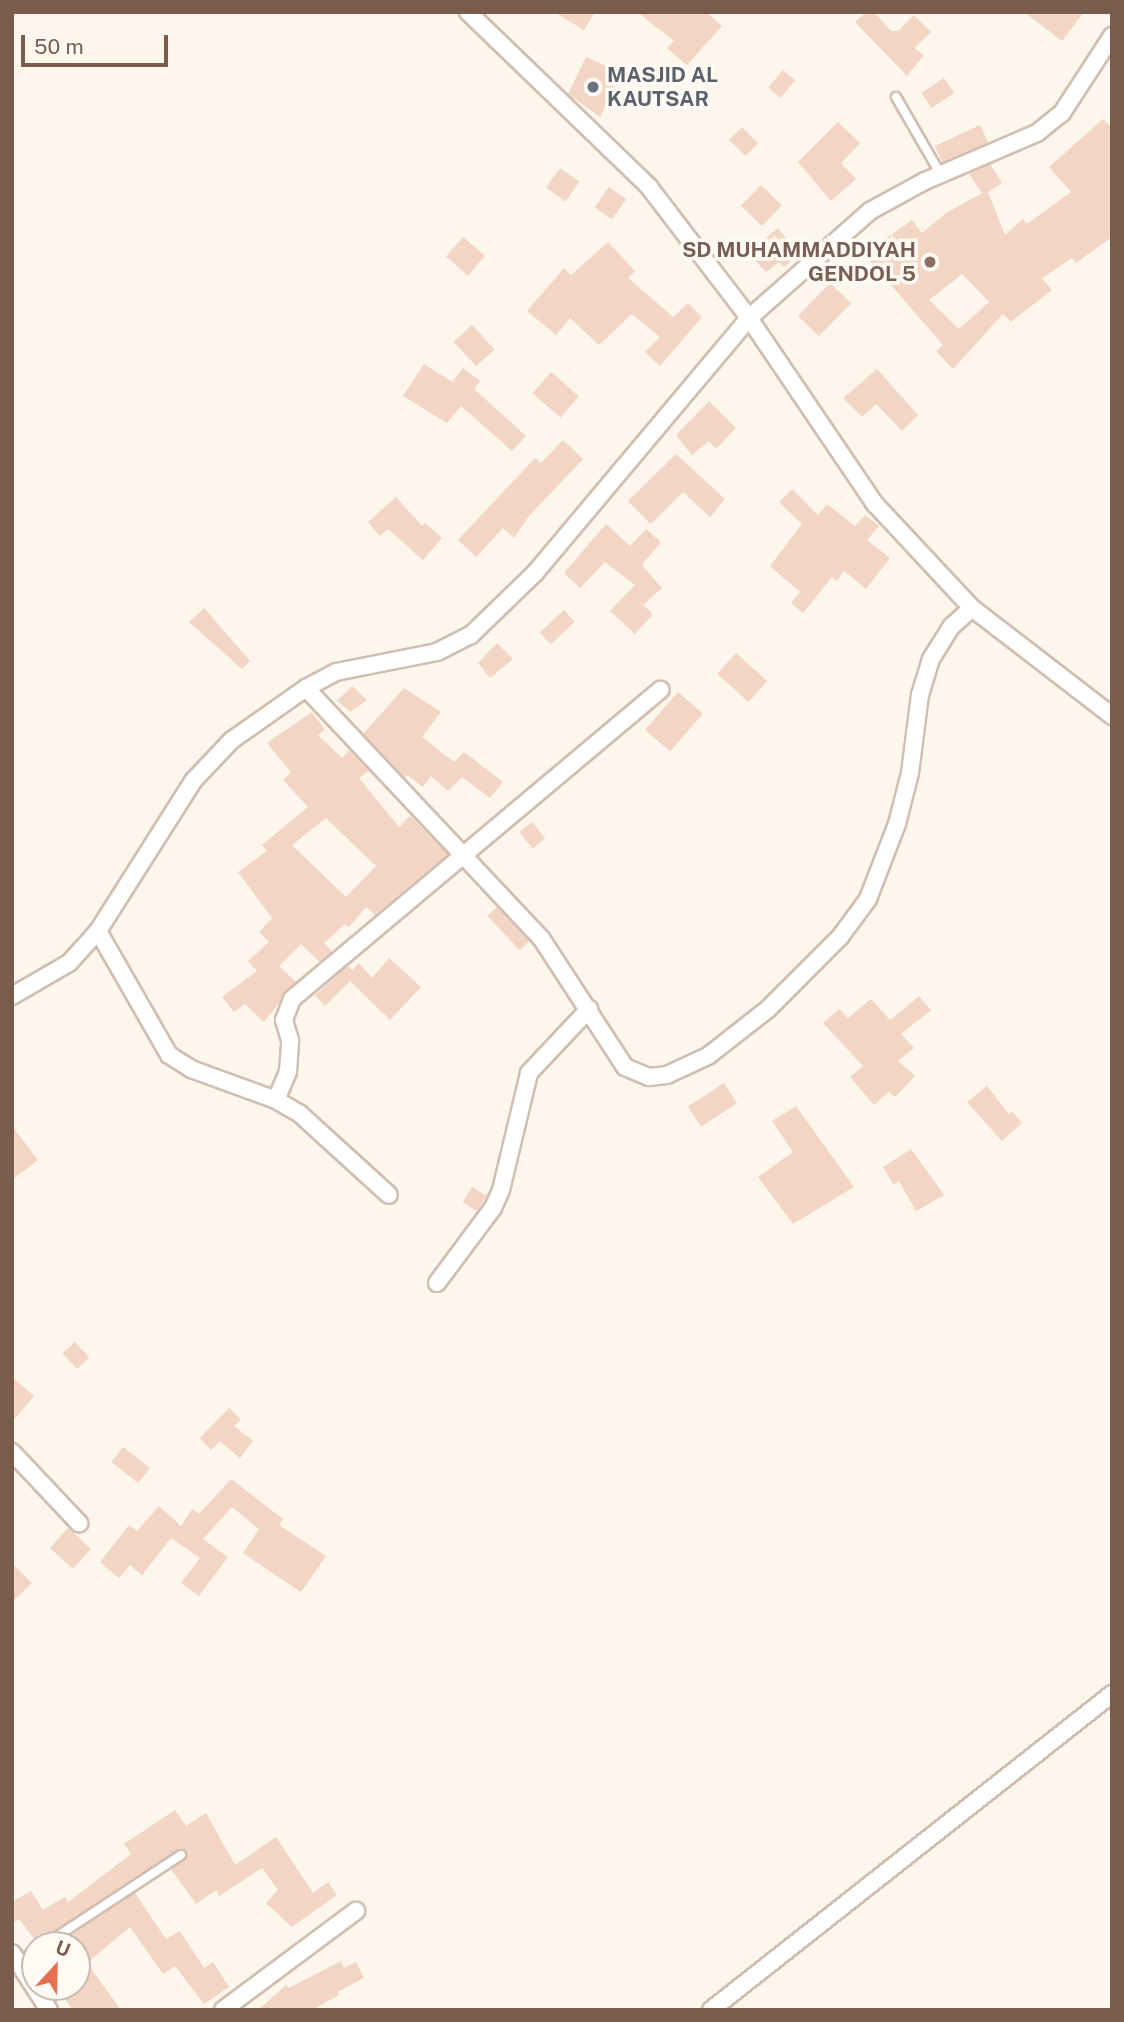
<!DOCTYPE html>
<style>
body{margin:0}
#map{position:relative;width:1124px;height:2022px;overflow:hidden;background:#fdf6ec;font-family:"Public Sans",sans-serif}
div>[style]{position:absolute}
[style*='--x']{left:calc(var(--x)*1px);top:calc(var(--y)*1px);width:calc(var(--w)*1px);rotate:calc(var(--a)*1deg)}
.building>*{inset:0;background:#f3d5c3;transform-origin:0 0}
.roads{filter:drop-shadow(2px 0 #d1beb0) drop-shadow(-2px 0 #d1beb0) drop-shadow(0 2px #d1beb0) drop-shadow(0 -2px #d1beb0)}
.lane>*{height:8px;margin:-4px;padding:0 4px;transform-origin:4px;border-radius:4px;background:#fff}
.street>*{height:16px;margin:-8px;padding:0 8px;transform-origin:8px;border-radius:8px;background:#fff}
.dots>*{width:19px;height:19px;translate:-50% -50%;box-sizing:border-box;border:4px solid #fffaf3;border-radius:50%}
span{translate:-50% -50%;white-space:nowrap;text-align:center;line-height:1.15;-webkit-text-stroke:7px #fffaf3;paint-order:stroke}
.worship-label{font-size:21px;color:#5b616d;font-weight:700}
.left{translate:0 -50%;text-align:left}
.education-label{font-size:21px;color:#785e54;font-weight:700}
.right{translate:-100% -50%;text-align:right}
.frame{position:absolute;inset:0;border:14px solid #7a5c4d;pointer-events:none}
.north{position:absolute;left:21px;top:1931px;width:70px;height:70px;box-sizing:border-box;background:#fffaf3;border:2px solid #cabbb1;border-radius:50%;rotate:22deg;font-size:19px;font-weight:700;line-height:28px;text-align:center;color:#7a5c4d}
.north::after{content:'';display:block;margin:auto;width:24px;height:32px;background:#e76f51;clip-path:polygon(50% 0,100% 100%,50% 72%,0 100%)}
.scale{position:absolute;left:21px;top:35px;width:147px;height:32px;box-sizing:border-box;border:4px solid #7a5c4d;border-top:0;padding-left:9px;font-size:21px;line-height:24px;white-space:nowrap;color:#7a5c4d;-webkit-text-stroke:5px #fffaf3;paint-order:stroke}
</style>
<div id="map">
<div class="building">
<div style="clip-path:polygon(554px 12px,595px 12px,584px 30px)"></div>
<div style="clip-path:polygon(637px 12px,706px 12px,722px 26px,687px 65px,667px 48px,674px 41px)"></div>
<div style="clip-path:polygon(866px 12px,874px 12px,891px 31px,898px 31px,914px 15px,931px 32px,914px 48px,924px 55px,907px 76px,855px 22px)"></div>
<div style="clip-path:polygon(1024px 12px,1084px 12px,1062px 41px)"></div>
<div style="clip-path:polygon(586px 57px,621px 73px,600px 117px,568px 94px)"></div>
<div style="left:783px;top:70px;width:16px;height:23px;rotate:40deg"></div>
<div style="left:944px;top:78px;width:18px;height:27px;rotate:56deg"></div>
<div style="clip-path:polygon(evenodd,1103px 119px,1112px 128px,1112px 237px,1076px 263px,1072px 258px,1042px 278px,1052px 290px,1011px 322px,1003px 314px,953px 369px,936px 351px,943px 345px,864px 254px,912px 220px,922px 233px,946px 213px,982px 193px,969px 174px,990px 164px,1002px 183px,988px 192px,1005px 235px,1023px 219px,1027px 224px,1071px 192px,1049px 167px,1103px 119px,962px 274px,989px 302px,959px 329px,929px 300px,962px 274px)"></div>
<div style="clip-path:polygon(838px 122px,860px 143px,841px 163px,856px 179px,831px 201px,798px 162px)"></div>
<div style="left:980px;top:125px;width:19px;height:50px;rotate:65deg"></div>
<div style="left:742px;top:127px;width:23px;height:18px;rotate:45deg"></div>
<div style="left:560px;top:168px;width:24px;height:24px;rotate:36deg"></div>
<div style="left:761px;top:185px;width:29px;height:29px;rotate:44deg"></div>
<div style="left:609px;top:187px;width:21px;height:25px;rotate:35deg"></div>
<div style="clip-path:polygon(778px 228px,799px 255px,784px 267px,779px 262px,766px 272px,748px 253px)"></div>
<div style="left:463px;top:237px;width:29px;height:26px;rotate:41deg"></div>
<div style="clip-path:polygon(608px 242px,635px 271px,628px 278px,673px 317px,688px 303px,702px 317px,660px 366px,645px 352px,660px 337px,632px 314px,599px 345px,570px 318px,556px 335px,527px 311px,564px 268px,571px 275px)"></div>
<div style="left:830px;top:283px;width:29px;height:46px;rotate:44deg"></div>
<div style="left:472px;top:325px;width:33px;height:25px;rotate:47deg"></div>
<div style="clip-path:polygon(424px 364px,452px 382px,463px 368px,480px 381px,474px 389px,526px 436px,512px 451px,461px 406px,447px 423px,403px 396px)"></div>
<div style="clip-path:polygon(877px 369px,918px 415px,902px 431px,876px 404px,862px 417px,843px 398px)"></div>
<div style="left:551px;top:372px;width:37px;height:28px;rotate:41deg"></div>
<div style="clip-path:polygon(709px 401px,736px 428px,716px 449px,709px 441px,692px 455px,676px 435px)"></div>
<div style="clip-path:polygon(563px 440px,583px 459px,529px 516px,514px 538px,503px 528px,476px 557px,458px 540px,535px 458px,541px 463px)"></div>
<div style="clip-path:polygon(676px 454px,725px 499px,710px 517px,683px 492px,651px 524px,628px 501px)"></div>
<div style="clip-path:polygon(792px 489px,818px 515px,827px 504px,855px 526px,865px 515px,879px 526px,867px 540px,890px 558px,866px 589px,844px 571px,837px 581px,832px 577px,803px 613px,791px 603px,800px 592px,770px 566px,802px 524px,779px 502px)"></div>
<div style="clip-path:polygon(396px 497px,422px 526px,425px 523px,442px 538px,423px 560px,388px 529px,380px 536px,368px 522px)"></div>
<div style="clip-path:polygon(606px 524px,630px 546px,646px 529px,661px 542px,642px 565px,662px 588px,643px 605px,653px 614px,635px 634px,610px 611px,635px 585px,605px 562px,580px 588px,564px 573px)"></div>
<div style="clip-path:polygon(204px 608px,250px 661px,242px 669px,189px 622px)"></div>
<div style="left:564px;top:610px;width:16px;height:33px;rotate:47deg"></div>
<div style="clip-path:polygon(497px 643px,513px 659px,490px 678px,478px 663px)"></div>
<div style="left:736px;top:653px;width:42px;height:28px;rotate:42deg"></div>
<div style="clip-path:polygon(352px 686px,367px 700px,350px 712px,337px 701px)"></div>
<div style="clip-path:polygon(404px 688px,441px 712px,422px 737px,454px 762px,464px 752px,503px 782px,490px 798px,462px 777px,448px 791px,431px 776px,423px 787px,407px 775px,405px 778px,363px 734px)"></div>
<div style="left:678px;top:692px;width:33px;height:50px;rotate:41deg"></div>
<div style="clip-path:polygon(evenodd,312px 712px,325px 730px,318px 735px,342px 758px,349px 750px,369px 771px,359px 778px,399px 827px,410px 816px,448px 854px,375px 915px,366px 907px,349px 927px,345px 924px,324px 943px,332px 951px,320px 962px,301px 944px,279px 966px,296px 982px,264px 1022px,245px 1004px,234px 1012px,222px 997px,257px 971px,248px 961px,269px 942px,259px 932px,272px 918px,238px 872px,267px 851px,262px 845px,308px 807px,283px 780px,291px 772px,267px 743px,312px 712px,326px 818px,376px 866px,346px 897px,292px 845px,326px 818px)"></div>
<div style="left:532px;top:822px;width:21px;height:16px;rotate:51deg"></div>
<div style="left:497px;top:907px;width:47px;height:13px;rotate:47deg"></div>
<div style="clip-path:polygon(389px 958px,421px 987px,390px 1020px,350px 981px,325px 1006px,315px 995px,348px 966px,352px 970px,359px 963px,372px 978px)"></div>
<div style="clip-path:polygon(919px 996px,931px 1010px,901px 1034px,914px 1048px,898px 1061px,915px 1076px,895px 1097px,889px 1092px,874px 1105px,850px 1077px,863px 1066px,823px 1023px,839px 1009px,848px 1018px,871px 999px,890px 1020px)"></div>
<div style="left:724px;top:1083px;width:24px;height:43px;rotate:57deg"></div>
<div style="clip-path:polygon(987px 1086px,1009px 1114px,1012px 1111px,1022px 1123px,1002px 1141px,967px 1102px)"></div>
<div style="clip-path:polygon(796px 1106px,854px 1187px,793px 1224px,758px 1177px,793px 1152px,772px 1121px)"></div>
<div style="clip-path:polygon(12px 1126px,38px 1160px,12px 1180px)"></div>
<div style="clip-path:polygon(911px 1149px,944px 1195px,916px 1211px,899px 1181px,894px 1185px,883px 1167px)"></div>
<div style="left:472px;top:1187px;width:17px;height:18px;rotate:31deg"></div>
<div style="left:75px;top:1342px;width:21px;height:17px;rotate:47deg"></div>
<div style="clip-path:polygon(12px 1377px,34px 1396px,12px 1422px)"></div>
<div style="clip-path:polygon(229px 1408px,241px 1419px,234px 1426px,253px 1441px,240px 1458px,220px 1441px,211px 1450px,200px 1438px)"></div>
<div style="left:123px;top:1447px;width:34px;height:19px;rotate:38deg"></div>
<div style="clip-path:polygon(231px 1479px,283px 1519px,279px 1525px,326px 1556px,301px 1592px,243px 1553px,259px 1529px,232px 1507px,203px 1539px,228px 1557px,199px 1596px,181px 1583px,200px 1558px,171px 1538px,142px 1575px,130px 1565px,119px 1578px,100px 1562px,129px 1525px,137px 1531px,159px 1506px,181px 1526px,192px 1509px,199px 1514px)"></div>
<div style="left:68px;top:1528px;width:31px;height:27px;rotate:42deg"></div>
<div style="clip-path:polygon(12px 1563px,32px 1583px,12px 1602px)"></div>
<div style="clip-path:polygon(175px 1810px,186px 1826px,206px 1813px,235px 1865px,276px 1837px,313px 1893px,328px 1882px,337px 1895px,292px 1927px,266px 1903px,278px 1890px,262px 1868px,219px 1896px,216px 1890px,196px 1904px,171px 1869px,187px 1857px,180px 1849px,38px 1944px,19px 1919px,12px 1923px,12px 1902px,31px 1891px,43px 1910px,65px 1897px,68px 1902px,131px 1854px,124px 1844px)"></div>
<div style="clip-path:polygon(135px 1893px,166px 1939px,180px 1931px,204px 1968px,213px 1962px,229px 1987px,204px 2004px,175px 1966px,163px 1974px,130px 1927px,87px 1963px,121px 2010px,73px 2010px,56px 1987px,77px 1987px,77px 1945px,56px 1945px)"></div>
<div style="clip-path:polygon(341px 1961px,344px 1968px,356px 1962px,364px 1978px,337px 1992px,339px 1995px,312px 2010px,258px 2010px,286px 1985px,289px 1988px)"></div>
</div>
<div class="roads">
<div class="lane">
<div style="--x:896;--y:97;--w:90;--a:60"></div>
<div style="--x:44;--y:1945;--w:164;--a:-33.3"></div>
<div style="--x:19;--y:1962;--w:19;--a:-35"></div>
</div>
<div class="street">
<div style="--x:468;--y:12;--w:252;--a:44"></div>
<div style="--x:649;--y:187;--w:165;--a:52.6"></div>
<div style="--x:749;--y:318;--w:225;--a:55.9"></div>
<div style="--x:875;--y:504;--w:142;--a:47"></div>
<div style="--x:972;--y:608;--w:177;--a:37.6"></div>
<div style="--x:306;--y:688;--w:343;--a:46.8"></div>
<div style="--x:541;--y:938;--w:154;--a:56.9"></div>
<div style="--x:625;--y:1067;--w:26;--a:23"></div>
<div style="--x:649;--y:1077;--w:18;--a:-6"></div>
<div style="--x:667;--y:1075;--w:45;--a:-24.9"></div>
<div style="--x:708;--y:1056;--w:76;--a:-38.1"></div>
<div style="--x:768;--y:1009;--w:102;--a:-45"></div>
<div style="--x:840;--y:937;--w:47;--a:-53.6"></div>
<div style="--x:868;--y:899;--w:80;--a:-68.9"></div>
<div style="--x:897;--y:824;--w:53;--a:-75.7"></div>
<div style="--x:910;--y:773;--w:79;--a:-82.7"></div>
<div style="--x:920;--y:695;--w:38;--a:-73"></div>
<div style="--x:931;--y:659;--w:39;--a:-58"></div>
<div style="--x:952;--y:626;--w:27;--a:-42"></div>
<div style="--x:98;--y:931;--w:143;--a:60.2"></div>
<div style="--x:169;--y:1055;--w:26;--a:32"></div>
<div style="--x:191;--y:1069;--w:90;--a:20"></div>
<div style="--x:276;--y:1100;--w:28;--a:30"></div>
<div style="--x:300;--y:1114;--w:120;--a:42.3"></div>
<div style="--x:12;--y:996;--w:66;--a:-30.1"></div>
<div style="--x:69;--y:963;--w:43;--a:-47.8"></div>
<div style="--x:98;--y:931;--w:179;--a:-57.6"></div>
<div style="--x:194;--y:780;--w:55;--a:-46.5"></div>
<div style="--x:232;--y:740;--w:90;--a:-35.1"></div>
<div style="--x:306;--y:688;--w:34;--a:-28"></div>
<div style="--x:336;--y:672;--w:103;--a:-11.2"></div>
<div style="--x:437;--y:652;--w:38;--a:-27"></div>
<div style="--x:471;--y:635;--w:89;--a:-44.1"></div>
<div style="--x:535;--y:573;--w:333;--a:-50"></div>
<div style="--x:749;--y:318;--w:162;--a:-41.5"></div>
<div style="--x:870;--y:211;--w:63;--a:-28.6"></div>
<div style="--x:925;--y:181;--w:122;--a:-23.2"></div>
<div style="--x:1037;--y:133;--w:32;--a:-39"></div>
<div style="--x:1062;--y:113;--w:92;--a:-57"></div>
<div style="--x:276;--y:1100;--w:30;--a:-67"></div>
<div style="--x:288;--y:1072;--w:32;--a:-86"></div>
<div style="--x:290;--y:1040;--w:21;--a:-107"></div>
<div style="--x:284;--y:1020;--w:22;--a:-69"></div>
<div style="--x:292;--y:999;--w:481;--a:-40"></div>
<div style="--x:437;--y:1283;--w:94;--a:-53.3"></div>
<div style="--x:493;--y:1208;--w:20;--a:-66"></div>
<div style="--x:501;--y:1190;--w:120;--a:-76.5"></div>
<div style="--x:529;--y:1073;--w:88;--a:-46.8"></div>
<div style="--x:12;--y:1452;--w:98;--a:46.7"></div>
<div style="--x:12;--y:1953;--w:68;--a:57"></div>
<div style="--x:223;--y:2010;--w:166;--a:-36.7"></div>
<div style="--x:711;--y:2010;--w:511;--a:-38.24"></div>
</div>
</div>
<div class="dots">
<div style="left:593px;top:87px;background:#6b7280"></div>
<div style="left:930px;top:262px;background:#8d6e63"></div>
</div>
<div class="worship-label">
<span class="left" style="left:607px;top:87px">MASJID AL<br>KAUTSAR</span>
</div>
<div class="education-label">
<span class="right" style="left:916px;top:262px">SD MUHAMMADDIYAH<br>GENDOL 5</span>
</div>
<div class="frame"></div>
<div class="north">U</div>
<div class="scale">50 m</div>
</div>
